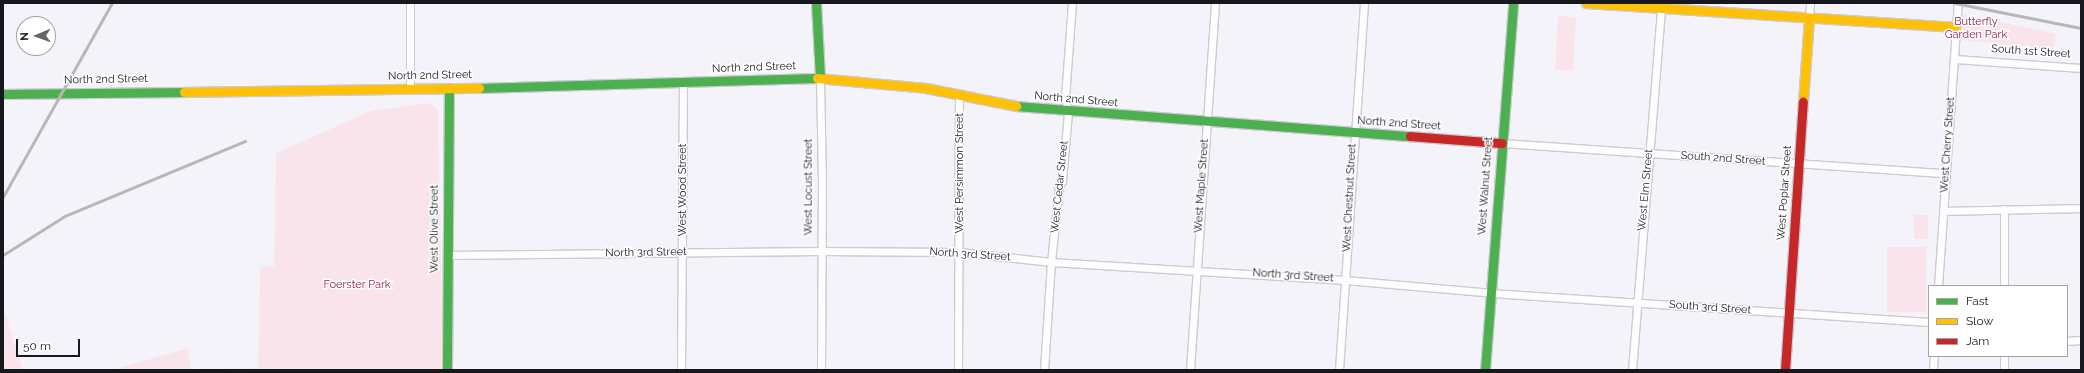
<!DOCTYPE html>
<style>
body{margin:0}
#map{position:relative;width:2084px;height:373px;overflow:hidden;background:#f4f3f9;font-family:Raleway,sans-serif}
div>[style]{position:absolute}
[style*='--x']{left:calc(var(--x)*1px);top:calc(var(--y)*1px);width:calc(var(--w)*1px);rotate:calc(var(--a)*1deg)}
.green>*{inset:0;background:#f9e4eb;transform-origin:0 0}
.roads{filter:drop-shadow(1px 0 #cccbd1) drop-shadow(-1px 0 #cccbd1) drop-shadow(0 1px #cccbd1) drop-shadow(0 -1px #cccbd1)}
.street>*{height:7px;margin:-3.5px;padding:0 3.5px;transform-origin:3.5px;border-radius:3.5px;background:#fdfdfe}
.fast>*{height:9px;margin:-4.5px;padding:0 4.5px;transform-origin:4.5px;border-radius:4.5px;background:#4caf50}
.slow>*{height:9px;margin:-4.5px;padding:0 4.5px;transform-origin:4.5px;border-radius:4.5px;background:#ffc107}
.jam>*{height:9px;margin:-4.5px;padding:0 4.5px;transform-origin:4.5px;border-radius:4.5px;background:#c62828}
.rail>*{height:2.5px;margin:-1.25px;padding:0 1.25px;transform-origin:1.25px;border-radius:1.25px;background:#b7b7b8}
span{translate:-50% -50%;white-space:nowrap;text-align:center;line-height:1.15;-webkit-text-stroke:3px #fff;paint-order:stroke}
.park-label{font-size:11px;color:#90214d}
.street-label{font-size:11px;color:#19171e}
.frame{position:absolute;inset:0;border:4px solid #19171e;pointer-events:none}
.legend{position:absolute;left:1928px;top:285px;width:140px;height:72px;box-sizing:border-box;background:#fff;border:1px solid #a3a2a5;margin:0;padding:5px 7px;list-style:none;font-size:12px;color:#19171e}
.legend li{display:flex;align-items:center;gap:8px;height:20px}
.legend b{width:20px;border:1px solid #a3a2a5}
.north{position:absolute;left:16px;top:16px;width:40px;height:40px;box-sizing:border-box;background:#fff;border:1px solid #a3a2a5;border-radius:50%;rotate:268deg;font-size:11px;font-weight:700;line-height:16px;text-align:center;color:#19171e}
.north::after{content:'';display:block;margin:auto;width:14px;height:18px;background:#66646b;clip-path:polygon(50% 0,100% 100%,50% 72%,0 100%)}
.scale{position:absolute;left:16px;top:339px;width:64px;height:18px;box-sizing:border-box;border:2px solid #19171e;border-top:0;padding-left:5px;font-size:12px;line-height:14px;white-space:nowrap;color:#19171e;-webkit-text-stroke:3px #fff;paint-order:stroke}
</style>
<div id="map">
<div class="green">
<div style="clip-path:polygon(1963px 14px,2056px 34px,2053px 49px,1961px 40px)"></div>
<div style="left:1558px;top:16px;width:18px;height:54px;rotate:3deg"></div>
<div style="clip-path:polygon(428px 103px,438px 110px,443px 370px,112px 370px,188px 348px,191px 369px,258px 368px,260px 267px,274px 266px,276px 153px,371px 111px)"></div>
<div style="left:1914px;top:215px;width:14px;height:24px"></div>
<div style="left:1887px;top:247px;width:39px;height:65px"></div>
<div style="clip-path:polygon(3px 308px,23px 370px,3px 370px)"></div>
</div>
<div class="roads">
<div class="street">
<div style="--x:1809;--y:18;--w:15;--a:-86"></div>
<div style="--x:1955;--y:59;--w:126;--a:4.1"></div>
<div style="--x:820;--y:78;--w:102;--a:88.9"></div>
<div style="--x:822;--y:180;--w:190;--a:90.3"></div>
<div style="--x:410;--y:89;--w:86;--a:-90"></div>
<div style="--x:1502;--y:143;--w:444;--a:3.9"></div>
<div style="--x:2004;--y:209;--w:77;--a:90"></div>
<div style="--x:1943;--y:211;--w:138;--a:-1.2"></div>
<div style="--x:447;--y:255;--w:374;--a:-0.6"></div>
<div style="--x:821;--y:251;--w:139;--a:0.4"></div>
<div style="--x:960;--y:252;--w:92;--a:6.3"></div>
<div style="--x:1051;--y:262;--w:295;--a:3.5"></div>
<div style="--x:1345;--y:280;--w:162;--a:5"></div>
<div style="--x:1506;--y:294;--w:424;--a:3.8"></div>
<div style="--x:1938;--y:286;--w:284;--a:-86"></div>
<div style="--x:2067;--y:341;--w:14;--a:-4"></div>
<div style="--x:681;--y:370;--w:288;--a:-89.6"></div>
<div style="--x:958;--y:370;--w:275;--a:-89.8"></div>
<div style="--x:1044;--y:370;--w:108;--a:-86.3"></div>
<div style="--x:1051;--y:262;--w:76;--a:-84"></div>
<div style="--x:1059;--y:186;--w:6;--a:-59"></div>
<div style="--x:1062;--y:181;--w:69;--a:-85"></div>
<div style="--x:1068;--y:112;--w:14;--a:-102"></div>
<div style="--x:1065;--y:98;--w:95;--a:-85.8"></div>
<div style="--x:1190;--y:370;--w:368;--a:-86.1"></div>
<div style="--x:1339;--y:370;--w:368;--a:-86.1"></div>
<div style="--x:1632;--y:370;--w:362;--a:-85.4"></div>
<div style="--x:1933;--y:370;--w:14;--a:-86"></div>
<div style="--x:2004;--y:370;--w:14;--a:-90"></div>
</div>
<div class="fast">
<div style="--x:816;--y:3;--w:75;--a:86.9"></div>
<div style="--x:479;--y:88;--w:338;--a:-1.7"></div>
<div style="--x:3;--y:94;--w:181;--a:-0.6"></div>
<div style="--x:1016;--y:106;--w:395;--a:4.4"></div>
<div style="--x:447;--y:370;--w:282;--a:-89.6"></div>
<div style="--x:1485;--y:370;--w:368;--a:-85.6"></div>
</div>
<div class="slow">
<div style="--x:1586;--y:3;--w:370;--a:3.7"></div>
<div style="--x:817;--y:78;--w:109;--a:5.2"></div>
<div style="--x:926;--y:88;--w:92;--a:11.3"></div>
<div style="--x:184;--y:92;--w:295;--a:-0.8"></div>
<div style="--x:1803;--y:102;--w:84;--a:-85.9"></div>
</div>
<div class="jam">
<div style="--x:1410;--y:136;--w:92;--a:4.4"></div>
<div style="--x:1785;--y:370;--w:269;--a:-86.2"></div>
</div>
</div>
<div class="rail">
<div style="--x:1955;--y:3;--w:128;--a:11.2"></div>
<div style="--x:3;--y:197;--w:223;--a:-60.7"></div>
<div style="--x:3;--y:255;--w:73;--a:-32.2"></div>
<div style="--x:65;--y:216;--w:195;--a:-22.6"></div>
</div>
<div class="park-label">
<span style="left:1976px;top:29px">Butterfly<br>Garden Park</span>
<span style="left:357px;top:285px">Foerster Park</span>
</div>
<div class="street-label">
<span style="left:2031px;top:52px;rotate:4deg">South 1st Street</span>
<span style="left:754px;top:68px;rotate:-2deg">North 2nd Street</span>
<span style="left:430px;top:76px;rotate:-1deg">North 2nd Street</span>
<span style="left:106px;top:80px;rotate:-1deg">North 2nd Street</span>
<span style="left:1076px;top:100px;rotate:5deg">North 2nd Street</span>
<span style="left:1399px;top:124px;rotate:4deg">North 2nd Street</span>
<span style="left:1948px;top:145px;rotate:-86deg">West Cherry Street</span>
<span style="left:1723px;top:159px;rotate:4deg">South 2nd Street</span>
<span style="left:960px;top:173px;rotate:-90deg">West Persimmon Street</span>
<span style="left:1202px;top:186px;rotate:-86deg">West Maple Street</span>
<span style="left:1486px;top:186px;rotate:-86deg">West Walnut Street</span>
<span style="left:809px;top:187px;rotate:-90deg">West Locust Street</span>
<span style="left:1060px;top:187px;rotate:-84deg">West Cedar Street</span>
<span style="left:683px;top:190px;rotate:-90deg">West Wood Street</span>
<span style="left:1646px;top:190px;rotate:-85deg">West Elm Street</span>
<span style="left:1785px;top:193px;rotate:-86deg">West Poplar Street</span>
<span style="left:1350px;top:198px;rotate:-87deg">West Chestnut Street</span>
<span style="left:435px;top:229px;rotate:-90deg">West Olive Street</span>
<span style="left:646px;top:253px;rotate:-1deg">North 3rd Street</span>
<span style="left:970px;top:255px;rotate:4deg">North 3rd Street</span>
<span style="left:1293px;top:276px;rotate:4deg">North 3rd Street</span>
<span style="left:1710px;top:308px;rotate:4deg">South 3rd Street</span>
</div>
<div class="frame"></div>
<ul class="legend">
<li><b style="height:5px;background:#4caf50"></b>Fast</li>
<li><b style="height:5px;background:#ffc107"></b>Slow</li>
<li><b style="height:5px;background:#c62828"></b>Jam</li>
</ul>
<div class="north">N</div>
<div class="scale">50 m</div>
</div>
